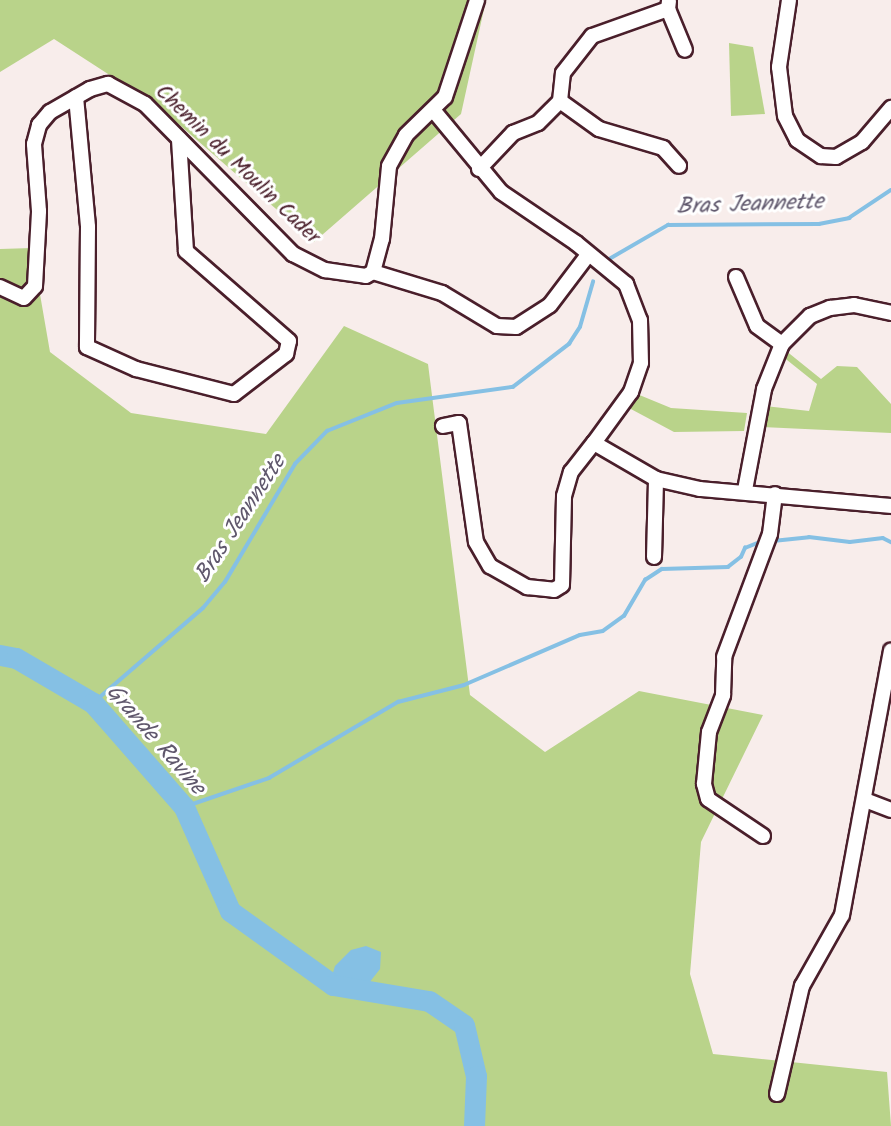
<!DOCTYPE html>
<style>
body{margin:0}
#map{position:relative;width:891px;height:1126px;overflow:hidden;background:#f8edeb;font-family:Kalam,sans-serif}
div>[style]{position:absolute}
[style*='--x']{left:calc(var(--x)*1px);top:calc(var(--y)*1px);width:calc(var(--w)*1px);rotate:calc(var(--a)*1deg)}
.green>*{inset:0;background:#b9d38a}
.water>*{inset:0;background:#85c0e4}
.stream>*{height:3.5px;margin:-1.75px;padding:0 1.75px;transform-origin:1.75px;border-radius:1.75px;background:#85c0e4}
.river>*{height:21px;margin:-10.5px;padding:0 10.5px;transform-origin:10.5px;border-radius:10.5px;background:#85c0e4}
.roads{filter:drop-shadow(2px 0 #4a1f2b) drop-shadow(-2px 0 #4a1f2b) drop-shadow(0 2px #4a1f2b) drop-shadow(0 -2px #4a1f2b)}
.street>*{height:14px;margin:-7px;padding:0 7px;transform-origin:7px;border-radius:7px;background:#fff}
span{translate:-50% -50%;white-space:nowrap;text-align:center;line-height:1.15;-webkit-text-stroke:6px #fff;paint-order:stroke}
.street-label{font-size:21px;color:#4a1f2b}
.water-label{font-size:23px;color:#5f576c;font-style:italic}
</style>
<div id="map">
<div class="green">
<div style="clip-path:polygon(0 0,486px 0,461px 114px,314px 242px,159px 107px,54px 39px,0 72px)"></div>
<div style="clip-path:polygon(729px 43px,753px 47px,765px 114px,731px 116px)"></div>
<div style="clip-path:polygon(32px 248px,50px 352px,131px 413px,266px 434px,344px 326px,428px 364px,470px 695px,545px 752px,639px 691px,763px 715px,701px 842px,690px 974px,713px 1054px,887px 1072px,891px 1126px,0 1126px,0 249px)"></div>
<div style="clip-path:polygon(785px 350px,821px 379px,837px 366px,857px 367px,891px 404px,891px 433px,761px 427px,765px 406px,809px 411px,817px 384px,782px 356px)"></div>
<div style="clip-path:polygon(637px 394px,671px 408px,747px 413px,744px 431px,674px 432px,629px 408px)"></div>
</div>
<div class="water">
<div style="clip-path:polygon(366px 946px,381px 952px,380px 969px,369px 983px,344px 993px,328px 989px,335px 966px,351px 950px)"></div>
</div>
<div class="stream">
<div style="--x:611;--y:258;--w:66;--a:-30.1"></div>
<div style="--x:668;--y:225;--w:151;--a:-0.4"></div>
<div style="--x:819;--y:224;--w:31;--a:-11"></div>
<div style="--x:849;--y:218;--w:50;--a:-33.7"></div>
<div style="--x:773;--y:541;--w:36;--a:-6"></div>
<div style="--x:809;--y:537;--w:41;--a:7"></div>
<div style="--x:850;--y:542;--w:33;--a:-7"></div>
<div style="--x:883;--y:538;--w:9;--a:27"></div>
<div style="--x:93;--y:703;--w:145;--a:-40.8"></div>
<div style="--x:203;--y:608;--w:34;--a:-50"></div>
<div style="--x:225;--y:582;--w:137;--a:-59.3"></div>
<div style="--x:295;--y:464;--w:46;--a:-45.9"></div>
<div style="--x:327;--y:431;--w:75;--a:-21.8"></div>
<div style="--x:397;--y:403;--w:117;--a:-7.9"></div>
<div style="--x:513;--y:387;--w:71;--a:-37.5"></div>
<div style="--x:569;--y:344;--w:20;--a:-57"></div>
<div style="--x:580;--y:327;--w:47;--a:-73.9"></div>
<div style="--x:184;--y:807;--w:90;--a:-18.8"></div>
<div style="--x:269;--y:778;--w:150;--a:-30.5"></div>
<div style="--x:398;--y:702;--w:68;--a:-14.4"></div>
<div style="--x:464;--y:685;--w:126;--a:-23.3"></div>
<div style="--x:580;--y:635;--w:23;--a:-10"></div>
<div style="--x:603;--y:631;--w:26;--a:-36"></div>
<div style="--x:624;--y:616;--w:42;--a:-59.7"></div>
<div style="--x:645;--y:580;--w:20;--a:-33"></div>
<div style="--x:662;--y:569;--w:66;--a:-1.7"></div>
<div style="--x:728;--y:567;--w:16;--a:-38"></div>
<div style="--x:741;--y:557;--w:10;--a:-66"></div>
<div style="--x:745;--y:548;--w:18;--a:-22"></div>
</div>
<div class="river">
<div style="--x:0;--y:655;--w:16;--a:11"></div>
<div style="--x:16;--y:658;--w:89;--a:30.3"></div>
<div style="--x:93;--y:703;--w:138;--a:48.8"></div>
<div style="--x:184;--y:807;--w:114;--a:66.1"></div>
<div style="--x:230;--y:911;--w:127;--a:35.7"></div>
<div style="--x:333;--y:985;--w:97;--a:9.5"></div>
<div style="--x:429;--y:1001;--w:42;--a:34.4"></div>
<div style="--x:464;--y:1025;--w:52;--a:76.8"></div>
<div style="--x:476;--y:1076;--w:50;--a:92.3"></div>
</div>
<div class="roads">
<div class="street">
<div style="--x:789;--y:0;--w:68;--a:98.5"></div>
<div style="--x:779;--y:67;--w:49;--a:83"></div>
<div style="--x:785;--y:116;--w:27;--a:63"></div>
<div style="--x:797;--y:140;--w:29;--a:34"></div>
<div style="--x:821;--y:156;--w:15;--a:4"></div>
<div style="--x:836;--y:157;--w:30;--a:-30"></div>
<div style="--x:862;--y:142;--w:45;--a:-49.5"></div>
<div style="--x:669;--y:1;--w:8;--a:97"></div>
<div style="--x:668;--y:9;--w:44;--a:67.5"></div>
<div style="--x:76;--y:97;--w:131;--a:84.7"></div>
<div style="--x:88;--y:227;--w:120;--a:90.5"></div>
<div style="--x:87;--y:347;--w:54;--a:24.2"></div>
<div style="--x:136;--y:369;--w:101;--a:14.3"></div>
<div style="--x:234;--y:394;--w:66;--a:-37.6"></div>
<div style="--x:286;--y:354;--w:13;--a:-77"></div>
<div style="--x:289;--y:341;--w:137;--a:-138.9"></div>
<div style="--x:186;--y:251;--w:112;--a:-93.6"></div>
<div style="--x:560;--y:101;--w:48;--a:35.7"></div>
<div style="--x:599;--y:129;--w:67;--a:16.5"></div>
<div style="--x:663;--y:148;--w:24;--a:48"></div>
<div style="--x:434;--y:111;--w:105;--a:50.4"></div>
<div style="--x:501;--y:192;--w:91;--a:34.2"></div>
<div style="--x:576;--y:243;--w:65;--a:39.4"></div>
<div style="--x:626;--y:284;--w:39;--a:69"></div>
<div style="--x:640;--y:320;--w:43;--a:88.7"></div>
<div style="--x:641;--y:363;--w:31;--a:109"></div>
<div style="--x:631;--y:392;--w:63;--a:126"></div>
<div style="--x:594;--y:443;--w:72;--a:30.1"></div>
<div style="--x:656;--y:479;--w:45;--a:12.8"></div>
<div style="--x:700;--y:489;--w:192;--a:5.1"></div>
<div style="--x:479;--y:169;--w:50;--a:-46.6"></div>
<div style="--x:513;--y:133;--w:27;--a:-22"></div>
<div style="--x:538;--y:123;--w:31;--a:-45"></div>
<div style="--x:560;--y:101;--w:28;--a:-84"></div>
<div style="--x:563;--y:73;--w:47;--a:-51.9"></div>
<div style="--x:592;--y:36;--w:81;--a:-19.6"></div>
<div style="--x:373;--y:272;--w:34;--a:-75"></div>
<div style="--x:382;--y:239;--w:73;--a:-84.5"></div>
<div style="--x:389;--y:166;--w:35;--a:-61"></div>
<div style="--x:406;--y:135;--w:54;--a:-44.3"></div>
<div style="--x:445;--y:97;--w:102;--a:-71.7"></div>
<div style="--x:373;--y:272;--w:72;--a:16.9"></div>
<div style="--x:442;--y:293;--w:64;--a:31"></div>
<div style="--x:497;--y:326;--w:19;--a:3"></div>
<div style="--x:516;--y:327;--w:40;--a:-32.9"></div>
<div style="--x:550;--y:305;--w:63;--a:-52.8"></div>
<div style="--x:736;--y:277;--w:53;--a:66.8"></div>
<div style="--x:757;--y:326;--w:31;--a:36"></div>
<div style="--x:0;--y:287;--w:26;--a:25"></div>
<div style="--x:24;--y:298;--w:16;--a:-47"></div>
<div style="--x:35;--y:286;--w:75;--a:-86.9"></div>
<div style="--x:39;--y:211;--w:67;--a:-94.3"></div>
<div style="--x:34;--y:144;--w:20;--a:-75"></div>
<div style="--x:39;--y:125;--w:17;--a:-50"></div>
<div style="--x:50;--y:112;--w:46;--a:-29.9"></div>
<div style="--x:90;--y:89;--w:19;--a:-16"></div>
<div style="--x:108;--y:84;--w:42;--a:28.4"></div>
<div style="--x:145;--y:104;--w:211;--a:45.4"></div>
<div style="--x:293;--y:254;--w:36;--a:27"></div>
<div style="--x:325;--y:270;--w:41;--a:8.3"></div>
<div style="--x:366;--y:276;--w:8;--a:-30"></div>
<div style="--x:443;--y:426;--w:16;--a:-11"></div>
<div style="--x:459;--y:423;--w:120;--a:81.9"></div>
<div style="--x:476;--y:542;--w:28;--a:60"></div>
<div style="--x:490;--y:566;--w:43;--a:29.6"></div>
<div style="--x:527;--y:587;--w:27;--a:6"></div>
<div style="--x:554;--y:590;--w:9;--a:-32"></div>
<div style="--x:562;--y:585;--w:89;--a:-88.7"></div>
<div style="--x:564;--y:496;--w:25;--a:-74"></div>
<div style="--x:571;--y:472;--w:37;--a:-52"></div>
<div style="--x:745;--y:490;--w:103;--a:-79.3"></div>
<div style="--x:764;--y:389;--w:48;--a:-68.2"></div>
<div style="--x:782;--y:344;--w:40;--a:-45"></div>
<div style="--x:810;--y:316;--w:22;--a:-22"></div>
<div style="--x:830;--y:308;--w:24;--a:-7"></div>
<div style="--x:854;--y:305;--w:38;--a:12"></div>
<div style="--x:654;--y:557;--w:78;--a:-88.5"></div>
<div style="--x:865;--y:800;--w:28;--a:21"></div>
<div style="--x:763;--y:836;--w:66;--a:-146.1"></div>
<div style="--x:708;--y:799;--w:16;--a:-105"></div>
<div style="--x:704;--y:784;--w:52;--a:-84.5"></div>
<div style="--x:709;--y:732;--w:40;--a:-69"></div>
<div style="--x:723;--y:695;--w:38;--a:-88"></div>
<div style="--x:724;--y:657;--w:131;--a:-69.5"></div>
<div style="--x:770;--y:534;--w:40;--a:-82.9"></div>
<div style="--x:777;--y:1094;--w:111;--a:-77"></div>
<div style="--x:802;--y:986;--w:81;--a:-60.6"></div>
<div style="--x:842;--y:915;--w:269;--a:-79.5"></div>
</div>
</div>
<div class="street-label">
<span style="left:237px;top:165px;rotate:44deg">Chemin du Moulin Cader</span>
</div>
<div class="water-label">
<span style="left:750px;top:205px;rotate:-2deg">Bras Jeannette</span>
<span style="left:241px;top:519px;rotate:-57deg">Bras Jeannette</span>
<span style="left:155px;top:740px;rotate:49deg">Grande Ravine</span>
</div>
</div>
